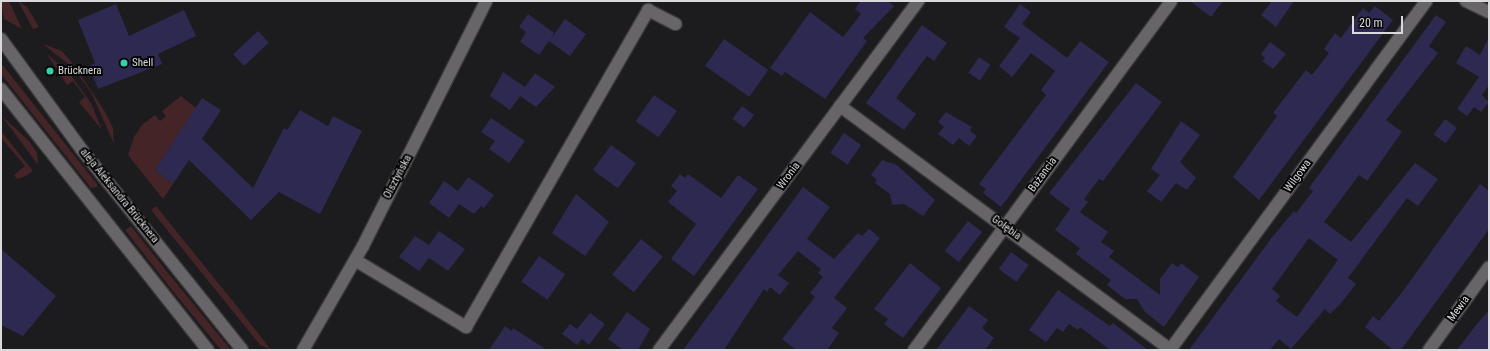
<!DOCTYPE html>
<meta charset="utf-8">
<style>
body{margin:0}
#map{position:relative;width:1490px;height:351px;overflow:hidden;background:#1c1b1d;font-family:"Roboto Condensed",sans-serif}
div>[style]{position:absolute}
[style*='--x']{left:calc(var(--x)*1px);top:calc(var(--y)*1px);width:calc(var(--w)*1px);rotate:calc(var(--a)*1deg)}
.green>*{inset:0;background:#442427}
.building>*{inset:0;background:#2e2951;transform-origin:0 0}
.roads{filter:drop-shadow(1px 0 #3a393a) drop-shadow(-1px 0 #3a393a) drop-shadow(0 1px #3a393a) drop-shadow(0 -1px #3a393a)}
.minor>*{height:12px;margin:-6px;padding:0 6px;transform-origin:6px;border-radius:6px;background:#676568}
.secondary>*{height:12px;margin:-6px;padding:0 6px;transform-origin:6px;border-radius:6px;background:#676568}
.dots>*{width:11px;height:11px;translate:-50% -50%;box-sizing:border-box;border:2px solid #070607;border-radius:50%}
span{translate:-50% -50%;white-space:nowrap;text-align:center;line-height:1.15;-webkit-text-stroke:4px #070607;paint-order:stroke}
.poi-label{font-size:11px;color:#dad9db}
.left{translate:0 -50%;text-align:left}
.street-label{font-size:11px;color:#dad9db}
.frame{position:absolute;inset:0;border:2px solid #dad9db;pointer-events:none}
.scale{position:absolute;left:1352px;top:16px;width:51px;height:18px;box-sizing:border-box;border:2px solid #dad9db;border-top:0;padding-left:5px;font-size:12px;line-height:14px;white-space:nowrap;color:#dad9db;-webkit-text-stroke:3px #070607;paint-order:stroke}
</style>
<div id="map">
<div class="green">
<div style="clip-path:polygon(1px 1px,9px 1px,22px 29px,4px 19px)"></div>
<div style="clip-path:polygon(18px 1px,27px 7px,39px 27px,33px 29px)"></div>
<div style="clip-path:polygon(43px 44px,62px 51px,74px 65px,104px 110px,113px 128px,114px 144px,91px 92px,73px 68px)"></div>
<div style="clip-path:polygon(47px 54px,70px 74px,91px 103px,102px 130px,79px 102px,85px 97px,73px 81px,67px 85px)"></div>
<div style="clip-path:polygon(1px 63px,97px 184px,97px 187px,91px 188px,1px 74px)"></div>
<div style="clip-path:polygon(181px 96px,196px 108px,155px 170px,173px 184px,163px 199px,128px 155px,134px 137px,142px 125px,155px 115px,160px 121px,166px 116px,162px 111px)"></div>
<div style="clip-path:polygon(1px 115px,29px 141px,37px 153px,38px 165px)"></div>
<div style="clip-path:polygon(1px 131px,33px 171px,26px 176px,17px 179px,14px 175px,25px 166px,1px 138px)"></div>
<div style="clip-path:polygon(156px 206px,240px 310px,271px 350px,260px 345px,151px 210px)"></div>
<div style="clip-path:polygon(131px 226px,164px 268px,231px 350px,221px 350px,176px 295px,125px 230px)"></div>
</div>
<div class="building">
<div style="clip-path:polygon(861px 1px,887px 1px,894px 6px,863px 38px,867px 41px,825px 99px,785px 72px,782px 76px,770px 68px,810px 12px,843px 37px,861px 14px,855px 9px)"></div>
<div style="clip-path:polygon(1190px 1px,1223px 1px,1211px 17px)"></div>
<div style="clip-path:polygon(1272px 1px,1294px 1px,1276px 27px,1261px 15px)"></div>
<div style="clip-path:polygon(116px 4px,129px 36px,184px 10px,196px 36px,158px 54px,162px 64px,98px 89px,89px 66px,95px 63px,78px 20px)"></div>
<div style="clip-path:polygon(1020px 4px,1031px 12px,1022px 24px,1067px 58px,1080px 41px,1109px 62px,1001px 207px,983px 193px,986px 189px,979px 184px,1046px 95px,1041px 90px,1055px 71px,1031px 53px,1012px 77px,999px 66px,1020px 38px,1004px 27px)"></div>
<div style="clip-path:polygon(1375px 6px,1393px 20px,1259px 200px,1233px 177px,1277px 116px,1273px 113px,1306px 70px,1312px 75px,1329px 53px,1324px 49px,1335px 33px,1341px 38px,1363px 8px,1369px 13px)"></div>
<div style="clip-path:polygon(528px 14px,554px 33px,550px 40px,565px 19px,586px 34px,570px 56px,549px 41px,539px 55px,520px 42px,526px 32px,519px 27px)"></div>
<div style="clip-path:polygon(evenodd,1436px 15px,1446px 22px,1429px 46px,1438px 53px,1386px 120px,1402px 132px,1367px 181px,1359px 175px,1324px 222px,1351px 242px,1415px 163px,1438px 179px,1418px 206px,1407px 198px,1348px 278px,1356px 284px,1342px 302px,1330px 314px,1325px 309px,1291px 349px,1279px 339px,1270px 350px,1189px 350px,1273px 236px,1294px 211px,1296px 213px,1313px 191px,1309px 188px,1436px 15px,1309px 238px,1338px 260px,1297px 317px,1276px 301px,1280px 296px,1272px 289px,1309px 238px)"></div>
<div style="clip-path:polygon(922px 25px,947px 43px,934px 61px,927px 56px,896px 98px,916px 114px,904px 130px,866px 103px)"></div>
<div style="left:258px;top:31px;width:16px;height:34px;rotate:47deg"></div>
<div style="clip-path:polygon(1489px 37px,1489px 85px,1482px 95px,1489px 102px,1481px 112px,1474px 107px,1467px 116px,1457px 109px,1479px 77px,1456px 63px,1466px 46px,1480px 55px)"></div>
<div style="left:724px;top:39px;width:54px;height:33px;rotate:35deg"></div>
<div style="clip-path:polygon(1270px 42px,1286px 54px,1273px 69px,1262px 61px,1265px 58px,1261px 54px)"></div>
<div style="left:979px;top:57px;width:14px;height:19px;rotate:34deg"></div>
<div style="clip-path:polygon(503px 72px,525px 87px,535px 73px,555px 87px,536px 107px,520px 96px,510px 110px,490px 96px)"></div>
<div style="clip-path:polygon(1136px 83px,1162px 102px,1103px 181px,1099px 179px,1084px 199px,1088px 202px,1080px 212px,1108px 232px,1101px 242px,1114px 251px,1109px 257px,1160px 295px,1160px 279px,1172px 263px,1178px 267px,1181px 263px,1199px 277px,1164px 327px,1145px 312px,1137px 299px,1125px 299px,1107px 285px,1111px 280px,1076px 254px,1080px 248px,1055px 230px,1070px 209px,1049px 193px)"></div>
<div style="left:654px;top:95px;width:28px;height:32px;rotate:35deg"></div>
<div style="clip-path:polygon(202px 98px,221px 110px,202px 139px,253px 188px,284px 128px,287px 130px,300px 110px,328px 126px,333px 116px,362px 131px,320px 214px,279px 192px,251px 220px,189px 160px,173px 184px,155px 170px)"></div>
<div style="left:742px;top:106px;width:15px;height:16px;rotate:37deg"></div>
<div style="clip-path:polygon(946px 112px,972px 127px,970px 131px,977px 136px,969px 146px,959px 138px,953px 145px,938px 134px,944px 127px,938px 122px)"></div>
<div style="clip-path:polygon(491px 118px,525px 141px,509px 163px,489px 149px,495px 141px,481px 132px)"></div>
<div style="left:1445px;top:119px;width:15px;height:19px;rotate:37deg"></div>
<div style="clip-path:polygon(1181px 121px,1200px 135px,1180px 162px,1196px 178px,1187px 190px,1176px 183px,1161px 202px,1147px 191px,1160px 175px,1151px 169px)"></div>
<div style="left:844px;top:133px;width:21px;height:24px;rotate:35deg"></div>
<div style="left:611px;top:145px;width:31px;height:31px;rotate:36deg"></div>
<div style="clip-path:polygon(882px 160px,897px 165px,935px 200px,923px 216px,904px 204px,892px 205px,890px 194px,875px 183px,877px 180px,871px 175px)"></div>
<div style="clip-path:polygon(680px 174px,685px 178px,688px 174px,721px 198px,738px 175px,758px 189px,694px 276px,671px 259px,696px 224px,668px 202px,677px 191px,671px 186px)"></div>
<div style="clip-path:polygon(468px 177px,494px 195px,484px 208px,481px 206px,474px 214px,459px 204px,449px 218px,429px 203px,444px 181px,458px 191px)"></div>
<div style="clip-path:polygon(1480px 184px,1489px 191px,1489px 229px,1401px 350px,1393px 350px,1365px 327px,1373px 316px,1379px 321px,1403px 291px)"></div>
<div style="clip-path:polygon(803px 187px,830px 207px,807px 239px,834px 259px,858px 233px,862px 236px,869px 229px,880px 238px,834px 298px,847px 308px,832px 328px,839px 333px,827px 350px,796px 350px,782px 339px,815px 297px,810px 293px,823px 277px,818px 273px,821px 269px,798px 251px,778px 275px,789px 283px,780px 295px,770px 287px,767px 292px,764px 289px,724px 350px,683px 350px)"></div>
<div style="clip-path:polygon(576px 194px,609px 222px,585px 256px,552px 233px)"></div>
<div style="left:968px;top:221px;width:18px;height:38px;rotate:38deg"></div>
<div style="clip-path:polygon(439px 231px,465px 249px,448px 271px,429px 258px,419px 271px,399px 257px,415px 236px,429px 245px)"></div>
<div style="left:641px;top:239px;width:28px;height:46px;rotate:39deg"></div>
<div style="clip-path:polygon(1px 249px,56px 296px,23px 336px,1px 325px)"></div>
<div style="left:1011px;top:252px;width:22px;height:21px;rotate:36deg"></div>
<div style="left:539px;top:256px;width:32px;height:31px;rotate:35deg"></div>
<div style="clip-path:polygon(910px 263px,941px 288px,903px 338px,884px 324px,888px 319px,874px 309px)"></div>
<div style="clip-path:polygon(1058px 290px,1110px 326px,1113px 323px,1148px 350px,1110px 350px,1080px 327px,1078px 330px,1069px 324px,1063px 332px,1057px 328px,1046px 342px,1029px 330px)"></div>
<div style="clip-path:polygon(969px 306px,988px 320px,982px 328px,994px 338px,985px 350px,936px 350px)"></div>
<div style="clip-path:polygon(1489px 310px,1489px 350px,1457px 350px,1476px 325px)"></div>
<div style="clip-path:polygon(627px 312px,650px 329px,638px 350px,623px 350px,608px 339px)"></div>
<div style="clip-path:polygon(590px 313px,605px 324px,589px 345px,582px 339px,577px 345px,562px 334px,570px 324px,577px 329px)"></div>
<div style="clip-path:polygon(505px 326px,512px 331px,513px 328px,547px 350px,489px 350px)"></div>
</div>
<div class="roads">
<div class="minor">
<div style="--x:1466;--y:1;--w:25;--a:26"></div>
<div style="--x:840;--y:106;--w:411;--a:36.4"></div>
<div style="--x:355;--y:260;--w:130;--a:31.1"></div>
<div style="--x:466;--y:327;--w:366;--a:-60.1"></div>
<div style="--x:648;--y:10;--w:31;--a:27"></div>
<div style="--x:303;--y:350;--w:120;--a:-60"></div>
<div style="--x:363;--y:246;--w:274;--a:-63.3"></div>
<div style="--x:659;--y:350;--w:435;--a:-53.4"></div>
<div style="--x:914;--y:350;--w:433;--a:-53.6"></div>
<div style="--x:1170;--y:350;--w:433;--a:-53.7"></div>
<div style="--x:1429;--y:350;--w:102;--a:-54.1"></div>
</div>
<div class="secondary">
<div style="--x:1;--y:39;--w:137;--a:53.9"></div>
<div style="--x:82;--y:150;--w:256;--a:51.3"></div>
<div style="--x:1;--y:89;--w:333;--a:51.6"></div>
</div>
</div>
<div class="dots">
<div style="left:124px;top:63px;background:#30d4a9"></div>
<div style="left:50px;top:71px;background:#30d4a9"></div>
</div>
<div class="poi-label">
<span class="left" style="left:132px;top:63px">Shell</span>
<span class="left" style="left:58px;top:71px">Brücknera</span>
</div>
<div class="street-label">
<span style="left:1043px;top:175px;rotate:-54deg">Bażancia</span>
<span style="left:789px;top:176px;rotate:-53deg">Wronia</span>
<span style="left:1298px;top:176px;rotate:-54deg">Wilgowa</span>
<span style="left:398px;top:177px;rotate:-62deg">Olsztyńska</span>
<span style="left:119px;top:196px;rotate:51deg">aleja Aleksandra Brücknera</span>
<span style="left:1006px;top:228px;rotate:36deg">Gołębia</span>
<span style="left:1459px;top:309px;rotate:-54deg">Mewia</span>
</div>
<div class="frame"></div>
<div class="scale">20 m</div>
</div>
